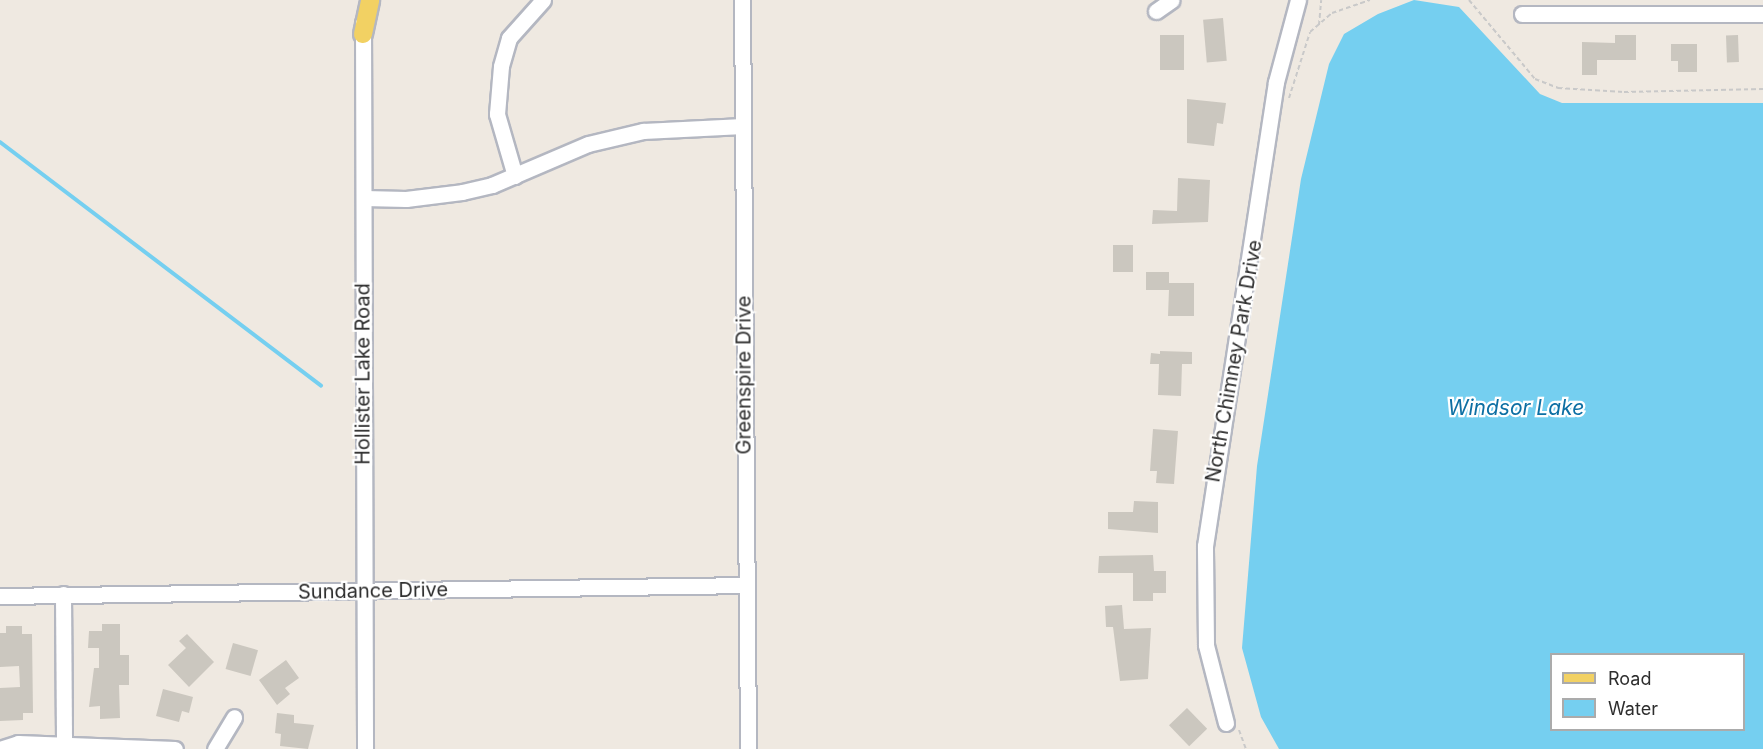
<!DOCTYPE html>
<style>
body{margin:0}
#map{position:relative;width:1763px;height:749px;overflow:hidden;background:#efe9e1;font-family:Inter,sans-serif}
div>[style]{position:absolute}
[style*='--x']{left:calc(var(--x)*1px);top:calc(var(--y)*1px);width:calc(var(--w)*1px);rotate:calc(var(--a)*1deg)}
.water>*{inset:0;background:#75cff0}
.stream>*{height:4px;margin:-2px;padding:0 2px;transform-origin:2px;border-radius:2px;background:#75cff0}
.building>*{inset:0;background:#cbc7bf;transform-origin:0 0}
.path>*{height:2px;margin-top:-1px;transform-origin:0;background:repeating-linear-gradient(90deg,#c9c9c9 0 4.5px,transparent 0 7.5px)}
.roads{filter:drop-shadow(2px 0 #b4b7c1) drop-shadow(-2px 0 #b4b7c1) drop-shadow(0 2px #b4b7c1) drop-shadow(0 -2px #b4b7c1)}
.minor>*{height:15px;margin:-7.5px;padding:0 7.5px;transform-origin:7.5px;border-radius:7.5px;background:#fff}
.major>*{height:18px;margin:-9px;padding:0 9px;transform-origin:9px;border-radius:9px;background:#f2d163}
span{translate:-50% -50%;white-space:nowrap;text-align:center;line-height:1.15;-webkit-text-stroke:4.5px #fff;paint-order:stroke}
.street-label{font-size:20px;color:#2e2e2e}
.water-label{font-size:21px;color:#0d6fa3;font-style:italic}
.legend{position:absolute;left:1550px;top:653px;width:195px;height:78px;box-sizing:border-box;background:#fff;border:2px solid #ababab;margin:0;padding:8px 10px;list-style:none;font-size:18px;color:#2e2e2e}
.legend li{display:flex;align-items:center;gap:12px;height:30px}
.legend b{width:30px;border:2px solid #ababab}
</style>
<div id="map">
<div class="water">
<div style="clip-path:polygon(evenodd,1414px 0,1459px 7px,1540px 94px,1562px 103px,1763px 103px,1763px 749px,1279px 749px,1261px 717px,1242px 648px,1257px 466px,1301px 179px,1329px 64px,1344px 34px,1378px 14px,1414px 0,1552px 654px,1744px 654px,1744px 730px,1552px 730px,1552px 654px)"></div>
</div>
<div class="stream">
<div style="--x:0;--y:142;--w:403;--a:37.2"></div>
</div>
<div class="building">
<div style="left:1223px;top:18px;width:43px;height:20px;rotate:85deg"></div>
<div style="left:1160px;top:35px;width:24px;height:35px"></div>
<div style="clip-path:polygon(1615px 35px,1636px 35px,1636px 60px,1597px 60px,1597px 75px,1582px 75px,1582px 42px,1615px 43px)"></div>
<div style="left:1738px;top:35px;width:27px;height:12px;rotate:88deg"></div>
<div style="clip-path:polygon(1671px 44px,1697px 44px,1697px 72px,1678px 72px,1678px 61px,1671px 61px)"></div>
<div style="clip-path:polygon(1187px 99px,1226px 103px,1223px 124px,1217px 123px,1214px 146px,1187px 143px)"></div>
<div style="clip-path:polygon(1178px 178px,1210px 180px,1208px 222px,1152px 224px,1153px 210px,1177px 211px)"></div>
<div style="left:1113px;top:245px;width:20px;height:27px"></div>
<div style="clip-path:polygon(1146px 272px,1169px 272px,1169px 283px,1194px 283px,1194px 316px,1168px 316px,1169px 290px,1146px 290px)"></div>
<div style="clip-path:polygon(1160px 351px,1192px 352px,1192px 364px,1182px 364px,1181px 396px,1158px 395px,1159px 364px,1150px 364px,1151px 353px,1160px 354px)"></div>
<div style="clip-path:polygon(1153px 429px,1178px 431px,1174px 484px,1156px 483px,1157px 471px,1150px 471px)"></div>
<div style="clip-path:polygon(1134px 501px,1158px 502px,1158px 533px,1108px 529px,1108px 512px,1133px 512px)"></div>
<div style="clip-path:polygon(1153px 555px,1154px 571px,1166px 571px,1166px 593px,1153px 593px,1153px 601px,1133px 601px,1133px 573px,1098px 573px,1099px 556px)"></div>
<div style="clip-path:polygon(1122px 605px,1124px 629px,1151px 628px,1148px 679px,1120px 681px,1113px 627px,1106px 627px,1105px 606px)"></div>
<div style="clip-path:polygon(102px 624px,120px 624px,120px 655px,129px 655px,129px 685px,119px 685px,120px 718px,100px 719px,100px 706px,89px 707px,94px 668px,99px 668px,99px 648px,88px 648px,89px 631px,102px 631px)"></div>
<div style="clip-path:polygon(6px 626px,22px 626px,22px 634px,32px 634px,33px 713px,23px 713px,23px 720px,0 721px,0 688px,20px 687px,19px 666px,0 667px,0 633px,6px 633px)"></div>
<div style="clip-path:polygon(187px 634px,214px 662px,189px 687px,168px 665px,186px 648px,179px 641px)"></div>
<div style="left:233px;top:643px;width:26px;height:27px;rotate:16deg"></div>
<div style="clip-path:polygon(286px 660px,299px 678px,285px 688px,290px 694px,277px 705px,259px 680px)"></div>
<div style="clip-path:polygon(163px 689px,193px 697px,189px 713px,182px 711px,179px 722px,156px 716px)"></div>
<div style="left:1187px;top:708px;width:29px;height:25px;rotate:46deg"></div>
<div style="clip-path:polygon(277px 713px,294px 715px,294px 723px,314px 725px,308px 749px,280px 746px,281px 734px,275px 733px)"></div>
</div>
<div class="path">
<div style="--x:1469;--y:0;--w:103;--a:50.1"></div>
<div style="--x:1535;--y:79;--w:25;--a:21"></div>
<div style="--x:1558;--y:88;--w:66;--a:3.5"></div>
<div style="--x:1624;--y:92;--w:139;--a:-1.2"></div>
<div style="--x:1319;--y:25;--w:25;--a:-85"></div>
<div style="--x:1289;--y:98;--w:69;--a:-72.3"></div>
<div style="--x:1310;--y:32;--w:29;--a:-41"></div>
<div style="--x:1332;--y:13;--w:40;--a:-18.9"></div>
<div style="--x:1239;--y:730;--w:20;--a:70"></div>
</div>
<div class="roads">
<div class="minor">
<div style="--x:742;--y:0;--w:749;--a:89.54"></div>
<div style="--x:1156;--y:11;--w:19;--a:-35"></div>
<div style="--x:1522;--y:14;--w:241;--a:0"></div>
<div style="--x:363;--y:23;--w:726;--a:89.84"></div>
<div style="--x:515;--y:176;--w:65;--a:-106.2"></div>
<div style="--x:497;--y:114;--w:48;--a:-85.2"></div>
<div style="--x:501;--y:66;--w:29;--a:-74"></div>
<div style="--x:509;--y:38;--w:51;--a:-48.2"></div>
<div style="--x:364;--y:198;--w:42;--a:1.4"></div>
<div style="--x:406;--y:199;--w:56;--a:-7.1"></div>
<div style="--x:462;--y:192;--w:31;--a:-13"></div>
<div style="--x:492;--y:185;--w:104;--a:-23.1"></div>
<div style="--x:588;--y:144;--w:57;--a:-13.3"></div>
<div style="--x:643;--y:131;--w:100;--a:-2.9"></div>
<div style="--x:63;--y:594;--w:151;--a:89.6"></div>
<div style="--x:0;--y:596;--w:746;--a:-0.84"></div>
<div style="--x:1226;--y:723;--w:81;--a:-104.4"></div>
<div style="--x:1206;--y:645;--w:99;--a:-90.6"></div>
<div style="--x:1205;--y:546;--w:469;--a:-81.3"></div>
<div style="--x:1276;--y:82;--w:85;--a:-75"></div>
<div style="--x:0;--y:749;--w:19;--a:-18"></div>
<div style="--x:18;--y:743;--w:157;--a:2.2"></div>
<div style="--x:215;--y:749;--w:37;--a:-59"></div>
</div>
<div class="major">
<div style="--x:363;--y:34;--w:35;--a:-78"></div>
</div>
</div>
<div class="street-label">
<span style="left:1234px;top:361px;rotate:-80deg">North Chimney Park Drive</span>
<span style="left:363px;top:374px;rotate:-90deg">Hollister Lake Road</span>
<span style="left:744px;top:375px;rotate:-90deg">Greenspire Drive</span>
<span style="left:373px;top:591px;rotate:-1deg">Sundance Drive</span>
</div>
<div class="water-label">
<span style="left:1516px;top:408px">Windsor Lake</span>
</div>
<ul class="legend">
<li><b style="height:8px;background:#f2d163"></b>Road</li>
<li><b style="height:16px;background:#75cff0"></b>Water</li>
</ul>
</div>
